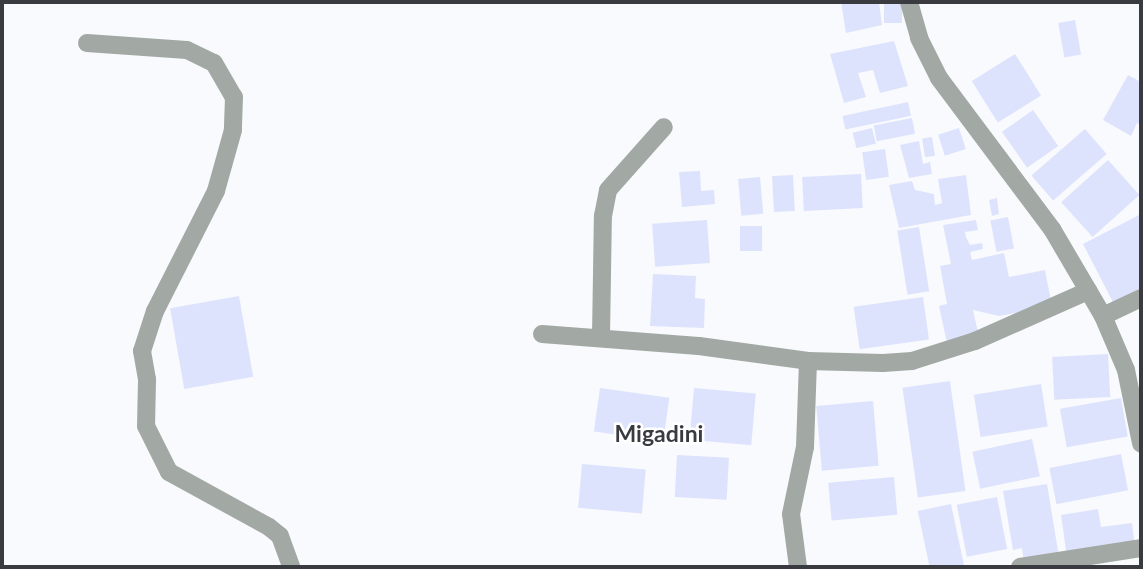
<!DOCTYPE html>
<style>
body{margin:0}
#map{position:relative;width:1143px;height:569px;overflow:hidden;background:#f9fafd;font-family:Lato,sans-serif}
div>[style]{position:absolute}
[style*='--x']{left:calc(var(--x)*1px);top:calc(var(--y)*1px);width:calc(var(--w)*1px);rotate:calc(var(--a)*1deg)}
.building>*{inset:0;background:#dee3fd;transform-origin:0 0}
.street>*{height:18px;margin:-9px;padding:0 9px;transform-origin:9px;border-radius:9px;background:#a2a8a3}
span{translate:-50% -50%;white-space:nowrap;text-align:center;line-height:1.15;-webkit-text-stroke:5px #fff;paint-order:stroke}
.quarter-label{font-size:23px;color:#3a3b41;font-weight:700}
.frame{position:absolute;inset:0;border:4px solid #3a3b41;pointer-events:none}
</style>
<div id="map">
<div class="building">
<div style="clip-path:polygon(841px 2px,879px 2px,882px 25px,846px 33px)"></div>
<div style="left:884px;top:2px;width:18px;height:21px"></div>
<div style="left:1075px;top:20px;width:35px;height:17px;rotate:80deg"></div>
<div style="clip-path:polygon(894px 41px,908px 86px,880px 93px,873px 70px,858px 73px,866px 97px,844px 103px,830px 54px)"></div>
<div style="left:1015px;top:54px;width:49px;height:51px;rotate:58deg"></div>
<div style="clip-path:polygon(1128px 75px,1141px 82px,1141px 125px,1137px 123px,1131px 136px,1103px 120px)"></div>
<div style="left:908px;top:102px;width:14px;height:67px;rotate:78deg"></div>
<div style="left:1033px;top:110px;width:44px;height:38px;rotate:55deg"></div>
<div style="left:912px;top:118px;width:16px;height:39px;rotate:79deg"></div>
<div style="left:872px;top:128px;width:16px;height:20px;rotate:76deg"></div>
<div style="left:959px;top:128px;width:22px;height:22px;rotate:72deg"></div>
<div style="left:1085px;top:129px;width:33px;height:71px;rotate:49deg"></div>
<div style="left:932px;top:137px;width:19px;height:10px;rotate:81deg"></div>
<div style="clip-path:polygon(919px 141px,923px 164px,930px 162px,932px 174px,909px 178px,900px 145px)"></div>
<div style="left:885px;top:149px;width:28px;height:23px;rotate:82deg"></div>
<div style="left:1108px;top:160px;width:47px;height:63px;rotate:48deg"></div>
<div style="clip-path:polygon(700px 171px,701px 191px,714px 190px,715px 204px,682px 207px,679px 172px)"></div>
<div style="left:861px;top:174px;width:34px;height:59px;rotate:87deg"></div>
<div style="left:793px;top:175px;width:36px;height:21px;rotate:87deg"></div>
<div style="clip-path:polygon(966px 175px,971px 215px,899px 228px,889px 185px,912px 181px,915px 190px,934px 194px,935px 205px,942px 203px,938px 179px)"></div>
<div style="left:760px;top:177px;width:37px;height:22px;rotate:85deg"></div>
<div style="clip-path:polygon(997px 198px,999px 214px,992px 216px,989px 200px)"></div>
<div style="clip-path:polygon(1141px 214px,1141px 293px,1115px 306px,1083px 244px)"></div>
<div style="left:1008px;top:217px;width:32px;height:18px;rotate:79deg"></div>
<div style="left:707px;top:220px;width:43px;height:55px;rotate:86deg"></div>
<div style="clip-path:polygon(976px 220px,978px 230px,965px 232px,966px 237px,970px 245px,982px 243px,983px 249px,970px 252px,972px 260px,1004px 253px,1009px 277px,1045px 270px,1052px 306px,999px 316px,973px 310px,979px 337px,947px 343px,939px 306px,947px 304px,940px 266px,951px 264px,943px 225px)"></div>
<div style="left:740px;top:226px;width:22px;height:25px"></div>
<div style="left:919px;top:227px;width:65px;height:22px;rotate:81deg"></div>
<div style="clip-path:polygon(653px 274px,696px 276px,695px 298px,705px 299px,704px 328px,650px 326px)"></div>
<div style="left:239px;top:296px;width:82px;height:70px;rotate:80deg"></div>
<div style="left:923px;top:297px;width:43px;height:70px;rotate:82deg"></div>
<div style="left:1108px;top:354px;width:43px;height:56px;rotate:87deg"></div>
<div style="left:950px;top:381px;width:111px;height:48px;rotate:82deg"></div>
<div style="left:1041px;top:384px;width:43px;height:68px;rotate:81deg"></div>
<div style="left:600px;top:388px;width:70px;height:44px;rotate:8deg"></div>
<div style="left:694px;top:388px;width:62px;height:52px;rotate:5deg"></div>
<div style="left:1121px;top:398px;width:39px;height:62px;rotate:80deg"></div>
<div style="left:873px;top:401px;width:65px;height:57px;rotate:85deg"></div>
<div style="left:1032px;top:439px;width:38px;height:61px;rotate:78deg"></div>
<div style="left:1121px;top:454px;width:37px;height:73px;rotate:79deg"></div>
<div style="left:677px;top:455px;width:52px;height:42px;rotate:3deg"></div>
<div style="left:582px;top:464px;width:64px;height:44px;rotate:5deg"></div>
<div style="left:894px;top:477px;width:38px;height:66px;rotate:85deg"></div>
<div style="clip-path:polygon(1047px 484px,1059px 557px,1024px 562px,1022px 548px,1013px 550px,1003px 491px)"></div>
<div style="left:997px;top:497px;width:53px;height:41px;rotate:79deg"></div>
<div style="left:951px;top:504px;width:64px;height:34px;rotate:78deg"></div>
<div style="clip-path:polygon(1098px 509px,1101px 527px,1132px 523px,1135px 547px,1067px 557px,1061px 515px)"></div>
</div>
<div class="street">
<div style="--x:909;--y:2;--w:37;--a:74"></div>
<div style="--x:919;--y:38;--w:45;--a:63.4"></div>
<div style="--x:939;--y:78;--w:189;--a:53.2"></div>
<div style="--x:1052;--y:229;--w:101;--a:59.6"></div>
<div style="--x:1103;--y:316;--w:59;--a:66.9"></div>
<div style="--x:1126;--y:370;--w:75;--a:78.4"></div>
<div style="--x:87;--y:43;--w:100;--a:4"></div>
<div style="--x:187;--y:50;--w:30;--a:26"></div>
<div style="--x:214;--y:63;--w:39;--a:60"></div>
<div style="--x:234;--y:97;--w:33;--a:92"></div>
<div style="--x:233;--y:130;--w:63;--a:105.6"></div>
<div style="--x:216;--y:191;--w:135;--a:116.9"></div>
<div style="--x:155;--y:311;--w:42;--a:108"></div>
<div style="--x:142;--y:351;--w:29;--a:80"></div>
<div style="--x:147;--y:380;--w:46;--a:91.2"></div>
<div style="--x:146;--y:426;--w:51;--a:63.4"></div>
<div style="--x:169;--y:472;--w:114;--a:28.8"></div>
<div style="--x:269;--y:527;--w:14;--a:39"></div>
<div style="--x:280;--y:536;--w:33;--a:70"></div>
<div style="--x:1103;--y:316;--w:42;--a:-25.3"></div>
<div style="--x:542;--y:334;--w:157;--a:4.4"></div>
<div style="--x:699;--y:346;--w:110;--a:7.8"></div>
<div style="--x:808;--y:361;--w:75;--a:1.5"></div>
<div style="--x:883;--y:363;--w:29;--a:-4"></div>
<div style="--x:912;--y:361;--w:66;--a:-17.6"></div>
<div style="--x:975;--y:341;--w:124;--a:-23.9"></div>
<div style="--x:601;--y:337;--w:121;--a:-89.1"></div>
<div style="--x:603;--y:216;--w:26;--a:-79"></div>
<div style="--x:608;--y:190;--w:84;--a:-48.4"></div>
<div style="--x:798;--y:567;--w:53;--a:-97.5"></div>
<div style="--x:791;--y:514;--w:68;--a:-78.2"></div>
<div style="--x:805;--y:447;--w:86;--a:-88"></div>
<div style="--x:1020;--y:567;--w:122;--a:-8.9"></div>
</div>
<div class="quarter-label">
<span style="left:659px;top:433px">Migadini</span>
</div>
<div class="frame"></div>
</div>
